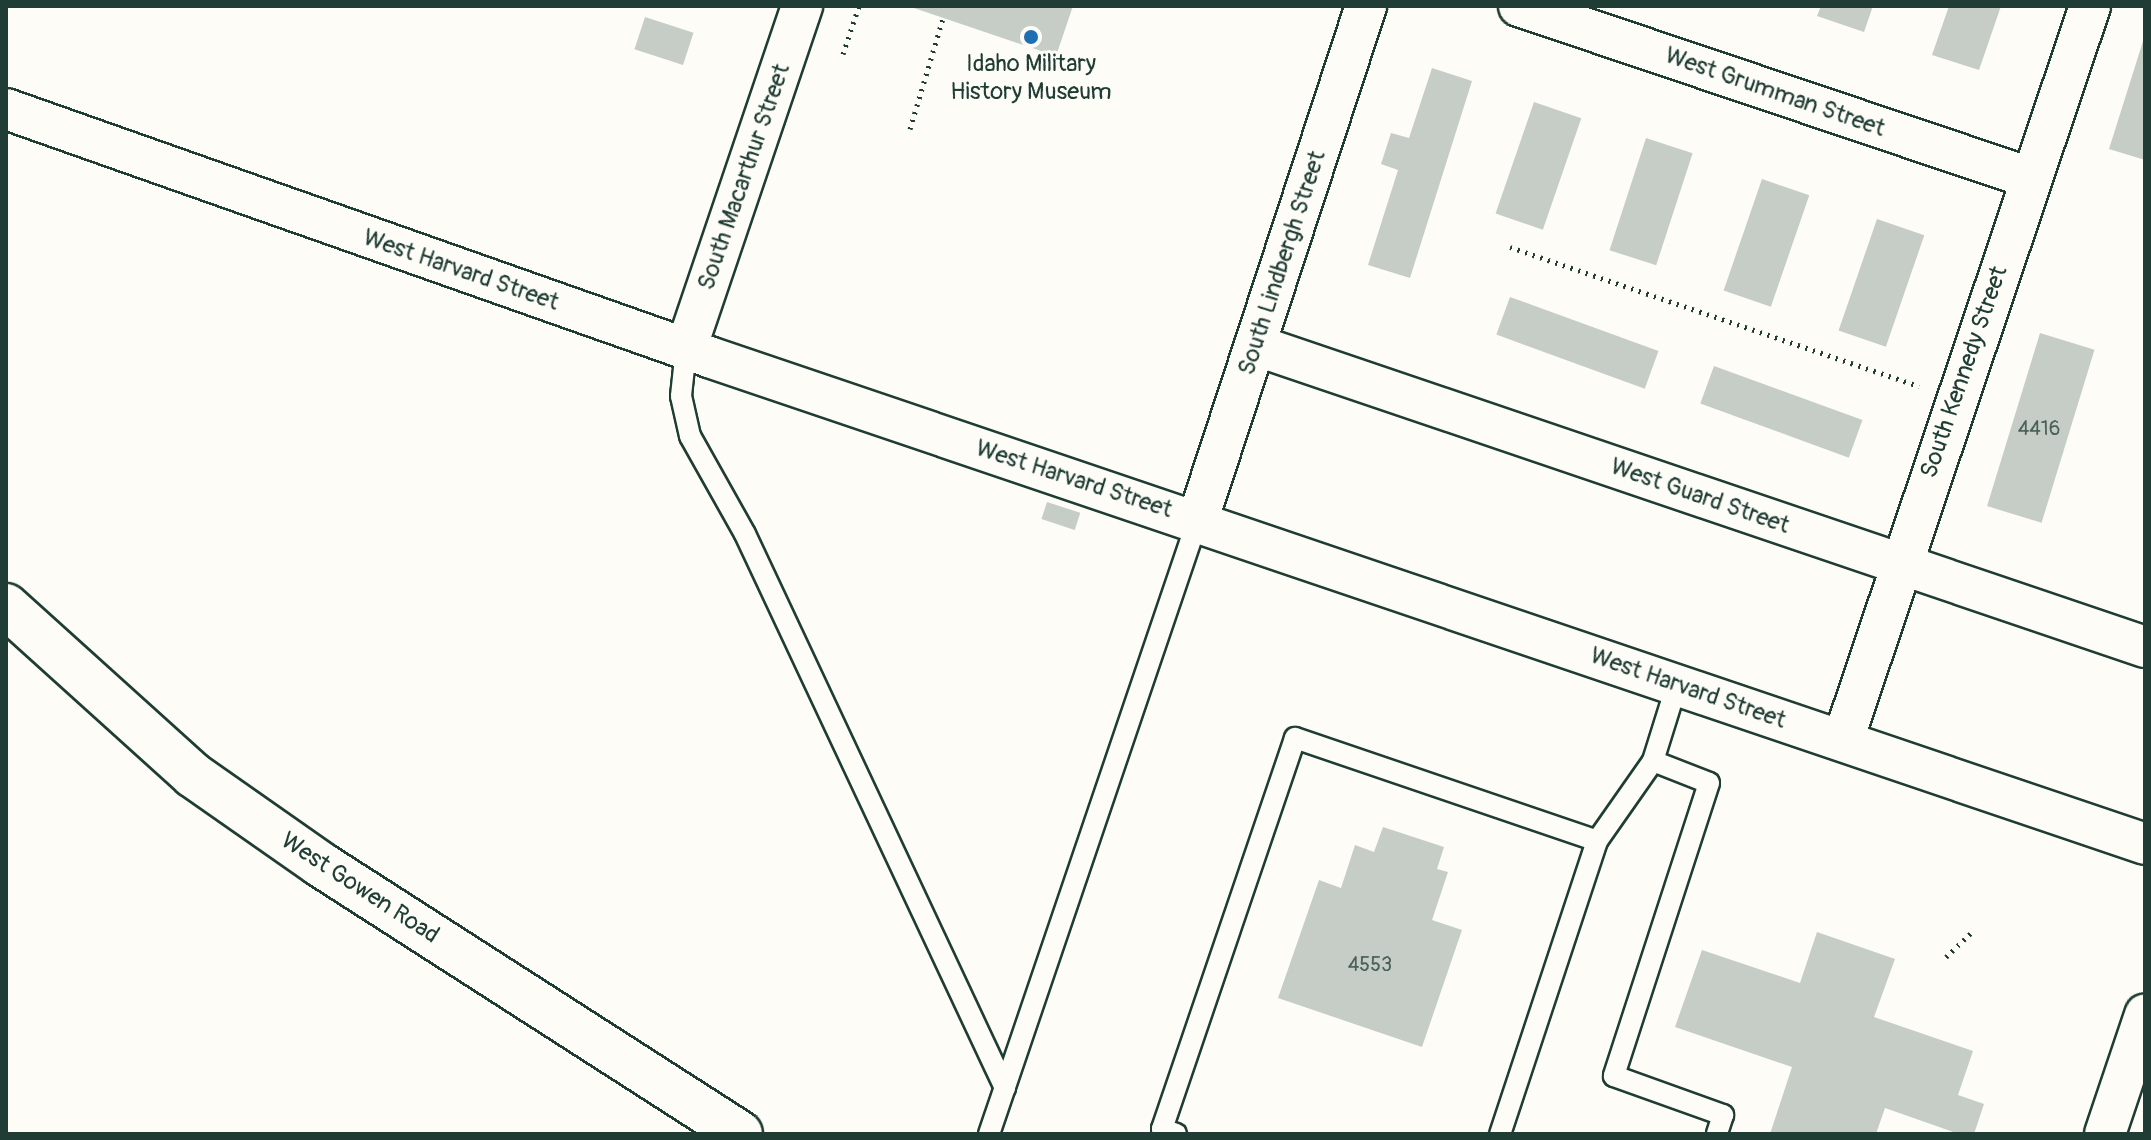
<!DOCTYPE html>
<style>
body{margin:0}
#map{position:relative;width:2151px;height:1140px;overflow:hidden;background:#fdfcf7;font-family:Pangolin,sans-serif}
div>[style]{position:absolute}
[style*='--x']{left:calc(var(--x)*1px);top:calc(var(--y)*1px);width:calc(var(--w)*1px);rotate:calc(var(--a)*1deg)}
.building>*{inset:0;background:#c6cdc7;transform-origin:0 0}
.path>*{height:5px;margin-top:-2.5px;transform-origin:0;background:repeating-linear-gradient(90deg,#1f3d34 0 2px,transparent 0 8px)}
.roads{filter:drop-shadow(2px 0 #1f3d34) drop-shadow(-2px 0 #1f3d34) drop-shadow(0 2px #1f3d34) drop-shadow(0 -2px #1f3d34)}
.service>*{height:20px;margin:-10px;padding:0 10px;transform-origin:10px;border-radius:10px;background:#fdfcf7}
.minor>*{height:40px;margin:-20px;padding:0 20px;transform-origin:20px;border-radius:20px;background:#fdfcf7}
.secondary>*{height:44px;margin:-22px;padding:0 22px;transform-origin:22px;border-radius:22px;background:#fdfcf7}
.dots>*{width:22px;height:22px;translate:-50% -50%;box-sizing:border-box;border:4px solid #fdfcf7;border-radius:50%}
span{translate:-50% -50%;white-space:nowrap;text-align:center;line-height:1.15;-webkit-text-stroke:6px #fdfcf7;paint-order:stroke}
.number-label{font-size:20px;color:#496159}
.number-label span{-webkit-text-stroke-width:0}
.poi-label{font-size:24px;color:#1f3d34}
.street-label{font-size:24px;color:#1f3d34}
.frame{position:absolute;inset:0;border:8px solid #1f3d34;pointer-events:none}
</style>
<div id="map">
<div class="building">
<div style="clip-path:polygon(908px 6px,1073px 6px,1056px 56px)"></div>
<div style="clip-path:polygon(1821px 6px,1873px 6px,1864px 32px,1817px 16px)"></div>
<div style="clip-path:polygon(1949px 6px,2001px 6px,1979px 70px,1932px 55px)"></div>
<div style="left:645px;top:17px;width:51px;height:34px;rotate:18deg"></div>
<div style="clip-path:polygon(2144px 38px,2145px 38px,2145px 160px,2109px 149px)"></div>
<div style="clip-path:polygon(1432px 68px,1472px 81px,1410px 278px,1368px 265px,1398px 170px,1381px 164px,1391px 133px,1409px 138px)"></div>
<div style="left:1534px;top:102px;width:50px;height:118px;rotate:19deg"></div>
<div style="left:1646px;top:138px;width:49px;height:118px;rotate:18deg"></div>
<div style="left:1762px;top:179px;width:50px;height:118px;rotate:19deg"></div>
<div style="left:1877px;top:219px;width:50px;height:118px;rotate:19deg"></div>
<div style="left:1510px;top:297px;width:158px;height:40px;rotate:20deg"></div>
<div style="left:2040px;top:333px;width:57px;height:181px;rotate:17deg"></div>
<div style="left:1714px;top:366px;width:158px;height:40px;rotate:20deg"></div>
<div style="left:1047px;top:502px;width:35px;height:18px;rotate:18deg"></div>
<div style="clip-path:polygon(1383px 827px,1444px 847px,1437px 869px,1448px 872px,1432px 920px,1462px 930px,1422px 1047px,1278px 998px,1319px 880px,1341px 888px,1355px 845px,1374px 852px)"></div>
<div style="clip-path:polygon(1817px 932px,1895px 959px,1874px 1017px,1973px 1051px,1958px 1095px,1984px 1104px,1974px 1134px,1959px 1134px,1885px 1108px,1876px 1134px,1770px 1134px,1792px 1067px,1675px 1027px,1702px 950px,1800px 983px)"></div>
</div>
<div class="path">
<div style="--x:843;--y:54;--w:51;--a:-71.6"></div>
<div style="--x:910;--y:129;--w:116;--a:-73.4"></div>
<div style="--x:1510;--y:247;--w:432;--a:18.8"></div>
<div style="--x:1946;--y:957;--w:35;--a:-44"></div>
</div>
<div class="roads">
<div class="service">
<div style="--x:686;--y:349;--w:47;--a:96.1"></div>
<div style="--x:681;--y:396;--w:41;--a:77.3"></div>
<div style="--x:690;--y:436;--w:112;--a:60.7"></div>
<div style="--x:745;--y:534;--w:612;--a:64.86"></div>
<div style="--x:1677;--y:684;--w:81;--a:107.3"></div>
<div style="--x:1653;--y:761;--w:60;--a:21.4"></div>
<div style="--x:1709;--y:783;--w:308;--a:108"></div>
<div style="--x:1614;--y:1076;--w:116;--a:19.7"></div>
<div style="--x:1723;--y:1115;--w:20;--a:108"></div>
<div style="--x:1597;--y:841;--w:98;--a:-55"></div>
<div style="--x:989;--y:1134;--w:650;--a:-71.23"></div>
<div style="--x:1176;--y:1134;--w:15;--a:-160"></div>
<div style="--x:1162;--y:1129;--w:413;--a:-71.2"></div>
<div style="--x:1295;--y:738;--w:319;--a:18.8"></div>
<div style="--x:1597;--y:841;--w:309;--a:108.3"></div>
</div>
<div class="minor">
<div style="--x:1519;--y:6;--w:539;--a:18.6"></div>
<div style="--x:6;--y:109;--w:745;--a:19.43"></div>
<div style="--x:709;--y:357;--w:1516;--a:18.73"></div>
<div style="--x:1255;--y:345;--w:940;--a:18.74"></div>
<div style="--x:686;--y:349;--w:362;--a:-71.3"></div>
<div style="--x:1198;--y:519;--w:540;--a:-71.87"></div>
<div style="--x:1843;--y:740;--w:774;--a:-71.4"></div>
<div style="--x:2105;--y:1134;--w:126;--a:-71.4"></div>
</div>
<div class="secondary">
<div style="--x:6;--y:606;--w:252;--a:42.1"></div>
<div style="--x:193;--y:775;--w:155;--a:35"></div>
<div style="--x:320;--y:864;--w:499;--a:32.7"></div>
</div>
</div>
<div class="dots">
<div style="left:1031px;top:37px;background:#1f6fb2"></div>
</div>
<div class="number-label">
<span style="left:2039px;top:428px">4416</span>
<span style="left:1370px;top:964px">4553</span>
</div>
<div class="poi-label">
<span style="left:1031px;top:78px">Idaho Military<br>History Museum</span>
</div>
<div class="street-label">
<span style="left:1775px;top:92px;rotate:19deg">West Grumman Street</span>
<span style="left:744px;top:177px;rotate:-71deg">South Macarthur Street</span>
<span style="left:1282px;top:263px;rotate:-72deg">South Lindbergh Street</span>
<span style="left:461px;top:270px;rotate:19deg">West Harvard Street</span>
<span style="left:1964px;top:372px;rotate:-71deg">South Kennedy Street</span>
<span style="left:1074px;top:479px;rotate:18deg">West Harvard Street</span>
<span style="left:1700px;top:496px;rotate:19deg">West Guard Street</span>
<span style="left:1688px;top:688px;rotate:19deg">West Harvard Street</span>
<span style="left:360px;top:888px;rotate:33deg">West Gowen Road</span>
</div>
<div class="frame"></div>
</div>
